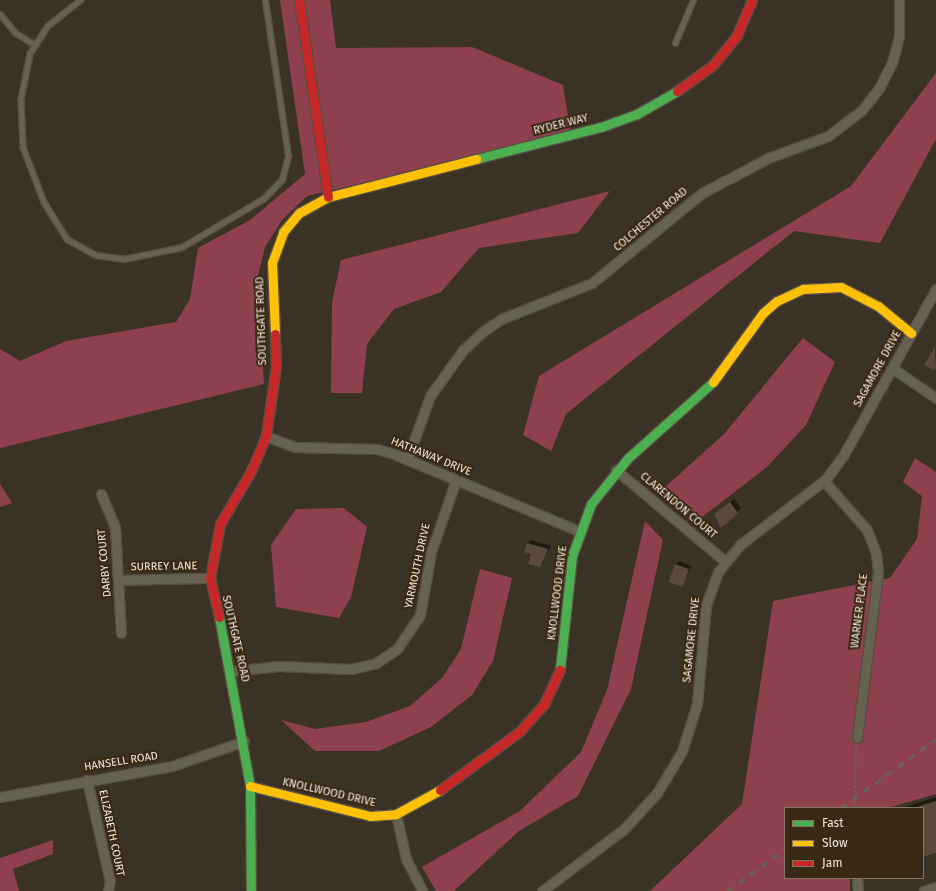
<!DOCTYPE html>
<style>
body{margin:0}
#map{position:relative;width:936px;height:891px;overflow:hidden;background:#3b3226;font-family:"Fira Sans",sans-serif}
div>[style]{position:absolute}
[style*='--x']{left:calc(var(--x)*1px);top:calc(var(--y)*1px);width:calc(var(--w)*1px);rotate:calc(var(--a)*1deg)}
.forest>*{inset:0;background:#8e404e}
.shadow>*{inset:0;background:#0007}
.building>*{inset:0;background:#5c493d;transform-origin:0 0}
.path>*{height:1.5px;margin-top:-0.75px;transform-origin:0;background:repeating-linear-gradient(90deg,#676456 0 3px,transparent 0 5px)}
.roads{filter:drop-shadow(1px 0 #574e45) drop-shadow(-1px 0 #574e45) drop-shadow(0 1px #574e45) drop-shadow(0 -1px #574e45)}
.lane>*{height:4.5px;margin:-2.25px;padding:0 2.25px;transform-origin:2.25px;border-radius:2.25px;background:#666250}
.street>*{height:9px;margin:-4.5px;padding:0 4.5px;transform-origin:4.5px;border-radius:4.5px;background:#666250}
.fast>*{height:9px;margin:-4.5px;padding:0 4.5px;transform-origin:4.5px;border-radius:4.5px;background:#4caf50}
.slow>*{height:9px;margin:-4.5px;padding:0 4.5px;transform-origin:4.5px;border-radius:4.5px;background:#ffc107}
.jam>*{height:9px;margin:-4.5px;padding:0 4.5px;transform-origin:4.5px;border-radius:4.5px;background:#c62828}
.rail>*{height:2.5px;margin-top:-1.25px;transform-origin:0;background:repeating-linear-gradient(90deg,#676456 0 7px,transparent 0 14px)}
span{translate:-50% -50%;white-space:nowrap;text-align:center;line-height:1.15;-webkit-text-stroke:4px #392914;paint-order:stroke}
.street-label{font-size:11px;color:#f3e8dc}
.legend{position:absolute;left:784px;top:807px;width:140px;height:72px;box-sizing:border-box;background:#392914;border:1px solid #837564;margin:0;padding:5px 7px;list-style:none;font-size:12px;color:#f3e8dc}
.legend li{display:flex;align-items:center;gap:8px;height:20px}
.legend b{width:20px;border:1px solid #837564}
</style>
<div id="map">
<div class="forest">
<div style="clip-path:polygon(280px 0,330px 0,336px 48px,472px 47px,563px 85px,571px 134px,307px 196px,282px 220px,265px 247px,257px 279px,264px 384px,0 448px,0 349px,20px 361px,66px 341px,176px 322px,190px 299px,198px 248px,250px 220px,305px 174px)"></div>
<div style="clip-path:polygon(936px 73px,936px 139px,880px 243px,794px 231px,566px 414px,551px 451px,523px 435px,539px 376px,851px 186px)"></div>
<div style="clip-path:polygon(610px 191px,578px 233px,479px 248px,441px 292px,394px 309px,367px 344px,362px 393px,331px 393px,332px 302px,341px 260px)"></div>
<div style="clip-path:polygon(803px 338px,835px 362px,806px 425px,767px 467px,701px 518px,663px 489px,724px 434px)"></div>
<div style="clip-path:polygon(915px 458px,936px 472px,936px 794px,888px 808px,785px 808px,785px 878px,850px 878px,850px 891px,650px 891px,742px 804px,773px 601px,890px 578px,917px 539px,922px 496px,903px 482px)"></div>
<div style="clip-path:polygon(0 484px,12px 503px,0 507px)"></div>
<div style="clip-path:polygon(344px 508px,367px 527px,351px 597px,339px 618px,276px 607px,271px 545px,296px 509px)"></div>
<div style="clip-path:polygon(645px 521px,663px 540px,631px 689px,578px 796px,519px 831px,454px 891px,436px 891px,422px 867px,520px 811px,581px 752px,607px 690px)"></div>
<div style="clip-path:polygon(480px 569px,512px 578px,493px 661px,472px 695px,431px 727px,379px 751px,315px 751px,281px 720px,315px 729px,366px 722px,410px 706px,442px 678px,461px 649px)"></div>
<div style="clip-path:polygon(53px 840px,53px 854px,13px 869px,19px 891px,0 891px,0 858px)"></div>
</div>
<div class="shadow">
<div style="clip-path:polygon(935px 348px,936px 367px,934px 369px,925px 364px)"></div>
<div style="clip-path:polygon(734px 499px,741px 508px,722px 527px,715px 514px)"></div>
<div style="clip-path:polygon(531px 540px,551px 546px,539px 566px,527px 544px)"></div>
<div style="clip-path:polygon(679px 561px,692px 566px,682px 586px,676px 564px)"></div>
<div style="clip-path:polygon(936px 797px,936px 852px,923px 856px,923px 808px,902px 808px)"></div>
</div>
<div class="building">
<div style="clip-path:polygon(935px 347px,936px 368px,934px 370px,924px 365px)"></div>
<div style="clip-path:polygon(730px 502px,738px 513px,721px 528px,714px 514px)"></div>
<div style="clip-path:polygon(527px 543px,548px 549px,540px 567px,528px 564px,531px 554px,524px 552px)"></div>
<div style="left:675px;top:564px;width:15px;height:19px;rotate:20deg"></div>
<div style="clip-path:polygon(936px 801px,936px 853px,923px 857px,923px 808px,914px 808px)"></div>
</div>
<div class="path">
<div style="--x:854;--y:808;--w:62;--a:-88.2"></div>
</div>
<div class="roads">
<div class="lane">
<div style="--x:81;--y:0;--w:42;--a:141.8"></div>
<div style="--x:48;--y:26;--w:33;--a:123"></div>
<div style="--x:30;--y:54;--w:46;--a:101.3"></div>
<div style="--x:21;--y:99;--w:48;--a:87.6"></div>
<div style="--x:23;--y:147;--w:59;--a:69.1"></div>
<div style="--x:44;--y:202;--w:44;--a:58.1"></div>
<div style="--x:67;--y:239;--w:33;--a:29"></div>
<div style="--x:96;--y:255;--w:27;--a:8"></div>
<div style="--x:123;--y:259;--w:60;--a:-11.5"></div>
<div style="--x:182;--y:247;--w:94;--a:-30.7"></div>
<div style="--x:263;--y:199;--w:28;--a:-46"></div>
<div style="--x:282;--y:179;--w:24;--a:-75"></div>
<div style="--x:288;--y:156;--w:158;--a:-98.4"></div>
<div style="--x:0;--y:14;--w:25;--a:50"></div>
<div style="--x:16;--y:33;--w:22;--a:32"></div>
<div style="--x:675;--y:43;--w:47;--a:-67.3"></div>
</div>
<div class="street">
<div style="--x:892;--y:368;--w:53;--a:34.3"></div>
<div style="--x:266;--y:436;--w:31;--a:21"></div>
<div style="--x:295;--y:447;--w:82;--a:1.4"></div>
<div style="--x:377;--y:449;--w:18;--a:16"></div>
<div style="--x:394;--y:454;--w:200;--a:22.6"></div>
<div style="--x:407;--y:460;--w:68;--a:-70.2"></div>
<div style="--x:430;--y:396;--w:57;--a:-54.3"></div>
<div style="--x:463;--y:350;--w:26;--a:-43"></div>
<div style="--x:482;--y:332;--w:23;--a:-34"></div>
<div style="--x:501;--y:319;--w:98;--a:-21.6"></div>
<div style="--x:592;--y:283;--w:142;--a:-39.3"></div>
<div style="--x:702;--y:193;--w:75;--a:-27.9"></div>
<div style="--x:768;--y:158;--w:64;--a:-20.1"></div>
<div style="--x:828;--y:136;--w:43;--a:-37.4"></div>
<div style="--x:862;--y:110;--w:28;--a:-52"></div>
<div style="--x:879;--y:88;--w:28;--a:-63"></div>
<div style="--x:892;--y:63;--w:28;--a:-75"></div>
<div style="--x:899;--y:36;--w:36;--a:-90"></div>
<div style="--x:616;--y:470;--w:142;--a:39.9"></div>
<div style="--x:824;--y:481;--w:65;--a:48.7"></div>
<div style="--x:867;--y:530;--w:25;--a:69"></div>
<div style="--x:876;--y:553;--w:19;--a:84"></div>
<div style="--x:878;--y:572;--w:167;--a:97.2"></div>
<div style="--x:101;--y:494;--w:36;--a:67"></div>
<div style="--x:115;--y:527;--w:106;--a:86.8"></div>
<div style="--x:119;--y:580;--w:91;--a:-1.3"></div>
<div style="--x:231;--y:671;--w:48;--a:-5.9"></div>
<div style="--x:279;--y:666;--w:72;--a:2.4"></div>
<div style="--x:351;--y:669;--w:26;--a:-13"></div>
<div style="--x:376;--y:663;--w:25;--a:-34"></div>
<div style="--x:397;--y:649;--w:41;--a:-55.9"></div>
<div style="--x:420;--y:615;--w:64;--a:-80.1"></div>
<div style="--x:431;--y:552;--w:76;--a:-70.9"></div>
<div style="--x:87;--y:780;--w:104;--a:77.2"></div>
<div style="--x:110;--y:881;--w:10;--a:101"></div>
<div style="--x:0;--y:797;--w:175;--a:-10.2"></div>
<div style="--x:172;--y:766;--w:76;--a:-19.1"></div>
<div style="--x:396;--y:814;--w:46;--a:77.5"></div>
<div style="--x:406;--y:859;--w:36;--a:63"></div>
<div style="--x:857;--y:878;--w:13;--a:86"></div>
<div style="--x:542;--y:891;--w:103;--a:-37.1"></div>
<div style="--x:624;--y:829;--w:49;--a:-47.5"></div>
<div style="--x:657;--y:793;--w:49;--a:-59.2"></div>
<div style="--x:682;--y:751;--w:49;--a:-72.3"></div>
<div style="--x:697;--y:704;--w:99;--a:-84.8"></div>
<div style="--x:706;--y:605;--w:35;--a:-70"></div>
<div style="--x:718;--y:572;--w:36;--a:-51"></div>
<div style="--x:741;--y:544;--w:107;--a:-37.4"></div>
<div style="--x:826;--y:479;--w:29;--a:-54"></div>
<div style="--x:843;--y:456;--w:191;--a:-60.9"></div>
<div style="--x:924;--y:891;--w:13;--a:-18"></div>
</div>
<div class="fast">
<div style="--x:476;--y:159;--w:129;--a:-14.4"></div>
<div style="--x:601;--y:127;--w:38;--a:-20"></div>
<div style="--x:637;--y:114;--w:46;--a:-29.9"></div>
<div style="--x:219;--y:617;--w:172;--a:79.6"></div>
<div style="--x:250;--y:786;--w:105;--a:89.5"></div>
<div style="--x:560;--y:669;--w:114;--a:-83.9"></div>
<div style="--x:572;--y:556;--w:55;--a:-69.9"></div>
<div style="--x:591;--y:504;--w:59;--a:-51.2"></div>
<div style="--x:628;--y:458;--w:114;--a:-41.8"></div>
</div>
<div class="slow">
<div style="--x:275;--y:334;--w:71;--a:-92.4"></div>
<div style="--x:272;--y:263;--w:33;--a:-70"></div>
<div style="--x:283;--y:232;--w:25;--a:-50"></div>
<div style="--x:299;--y:213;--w:33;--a:-29"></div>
<div style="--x:328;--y:197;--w:153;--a:-14.4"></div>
<div style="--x:713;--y:382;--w:85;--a:-54.1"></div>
<div style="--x:763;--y:313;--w:18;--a:-41"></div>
<div style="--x:777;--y:301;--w:29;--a:-25"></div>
<div style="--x:803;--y:289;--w:38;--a:-3"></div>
<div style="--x:841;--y:287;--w:42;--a:27.2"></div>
<div style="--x:878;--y:306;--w:43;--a:39.3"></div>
<div style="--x:250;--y:786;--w:124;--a:14"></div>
<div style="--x:370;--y:816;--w:26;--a:-4"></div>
<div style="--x:396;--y:814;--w:50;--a:-28.6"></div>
</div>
<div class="jam">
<div style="--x:299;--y:0;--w:199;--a:81.6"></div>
<div style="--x:677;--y:91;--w:44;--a:-35.8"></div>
<div style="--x:713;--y:65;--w:36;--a:-51"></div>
<div style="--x:736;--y:37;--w:40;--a:-66.6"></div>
<div style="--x:219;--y:617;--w:40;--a:-103"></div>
<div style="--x:210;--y:578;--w:55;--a:-79.5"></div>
<div style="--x:220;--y:524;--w:61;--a:-59.7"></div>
<div style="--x:251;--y:471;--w:38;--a:-67"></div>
<div style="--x:266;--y:436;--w:71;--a:-81.9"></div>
<div style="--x:276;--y:366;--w:32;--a:-92"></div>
<div style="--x:440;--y:790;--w:98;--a:-36.3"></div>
<div style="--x:519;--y:732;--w:38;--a:-48"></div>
<div style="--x:544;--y:704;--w:38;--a:-65"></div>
</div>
</div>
<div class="rail">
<div style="--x:841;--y:808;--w:117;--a:-36"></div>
<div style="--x:727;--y:891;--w:72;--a:-35.9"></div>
</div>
<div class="street-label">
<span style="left:561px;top:125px;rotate:-14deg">RYDER WAY</span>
<span style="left:651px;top:220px;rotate:-40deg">COLCHESTER ROAD</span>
<span style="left:262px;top:321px;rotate:-92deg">SOUTHGATE ROAD</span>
<span style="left:878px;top:369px;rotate:-61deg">SAGAMORE DRIVE</span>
<span style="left:431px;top:457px;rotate:22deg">HATHAWAY DRIVE</span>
<span style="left:678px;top:506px;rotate:40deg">CLARENDON COURT</span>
<span style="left:105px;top:563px;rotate:-95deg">DARBY COURT</span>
<span style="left:418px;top:566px;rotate:-78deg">YARMOUTH DRIVE</span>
<span style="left:164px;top:567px;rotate:-1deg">SURREY LANE</span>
<span style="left:558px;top:593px;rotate:-83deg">KNOLLWOOD DRIVE</span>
<span style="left:860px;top:611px;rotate:-83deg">WARNER PLACE</span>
<span style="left:235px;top:639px;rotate:77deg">SOUTHGATE ROAD</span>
<span style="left:692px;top:640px;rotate:-84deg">SAGAMORE DRIVE</span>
<span style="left:121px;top:762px;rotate:-9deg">HANSELL ROAD</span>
<span style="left:329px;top:793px;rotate:13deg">KNOLLWOOD DRIVE</span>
<span style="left:111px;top:833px;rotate:78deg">ELIZABETH COURT</span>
</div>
<ul class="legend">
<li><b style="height:5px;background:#4caf50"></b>Fast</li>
<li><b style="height:5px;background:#ffc107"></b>Slow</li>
<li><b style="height:5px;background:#c62828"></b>Jam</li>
</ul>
</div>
